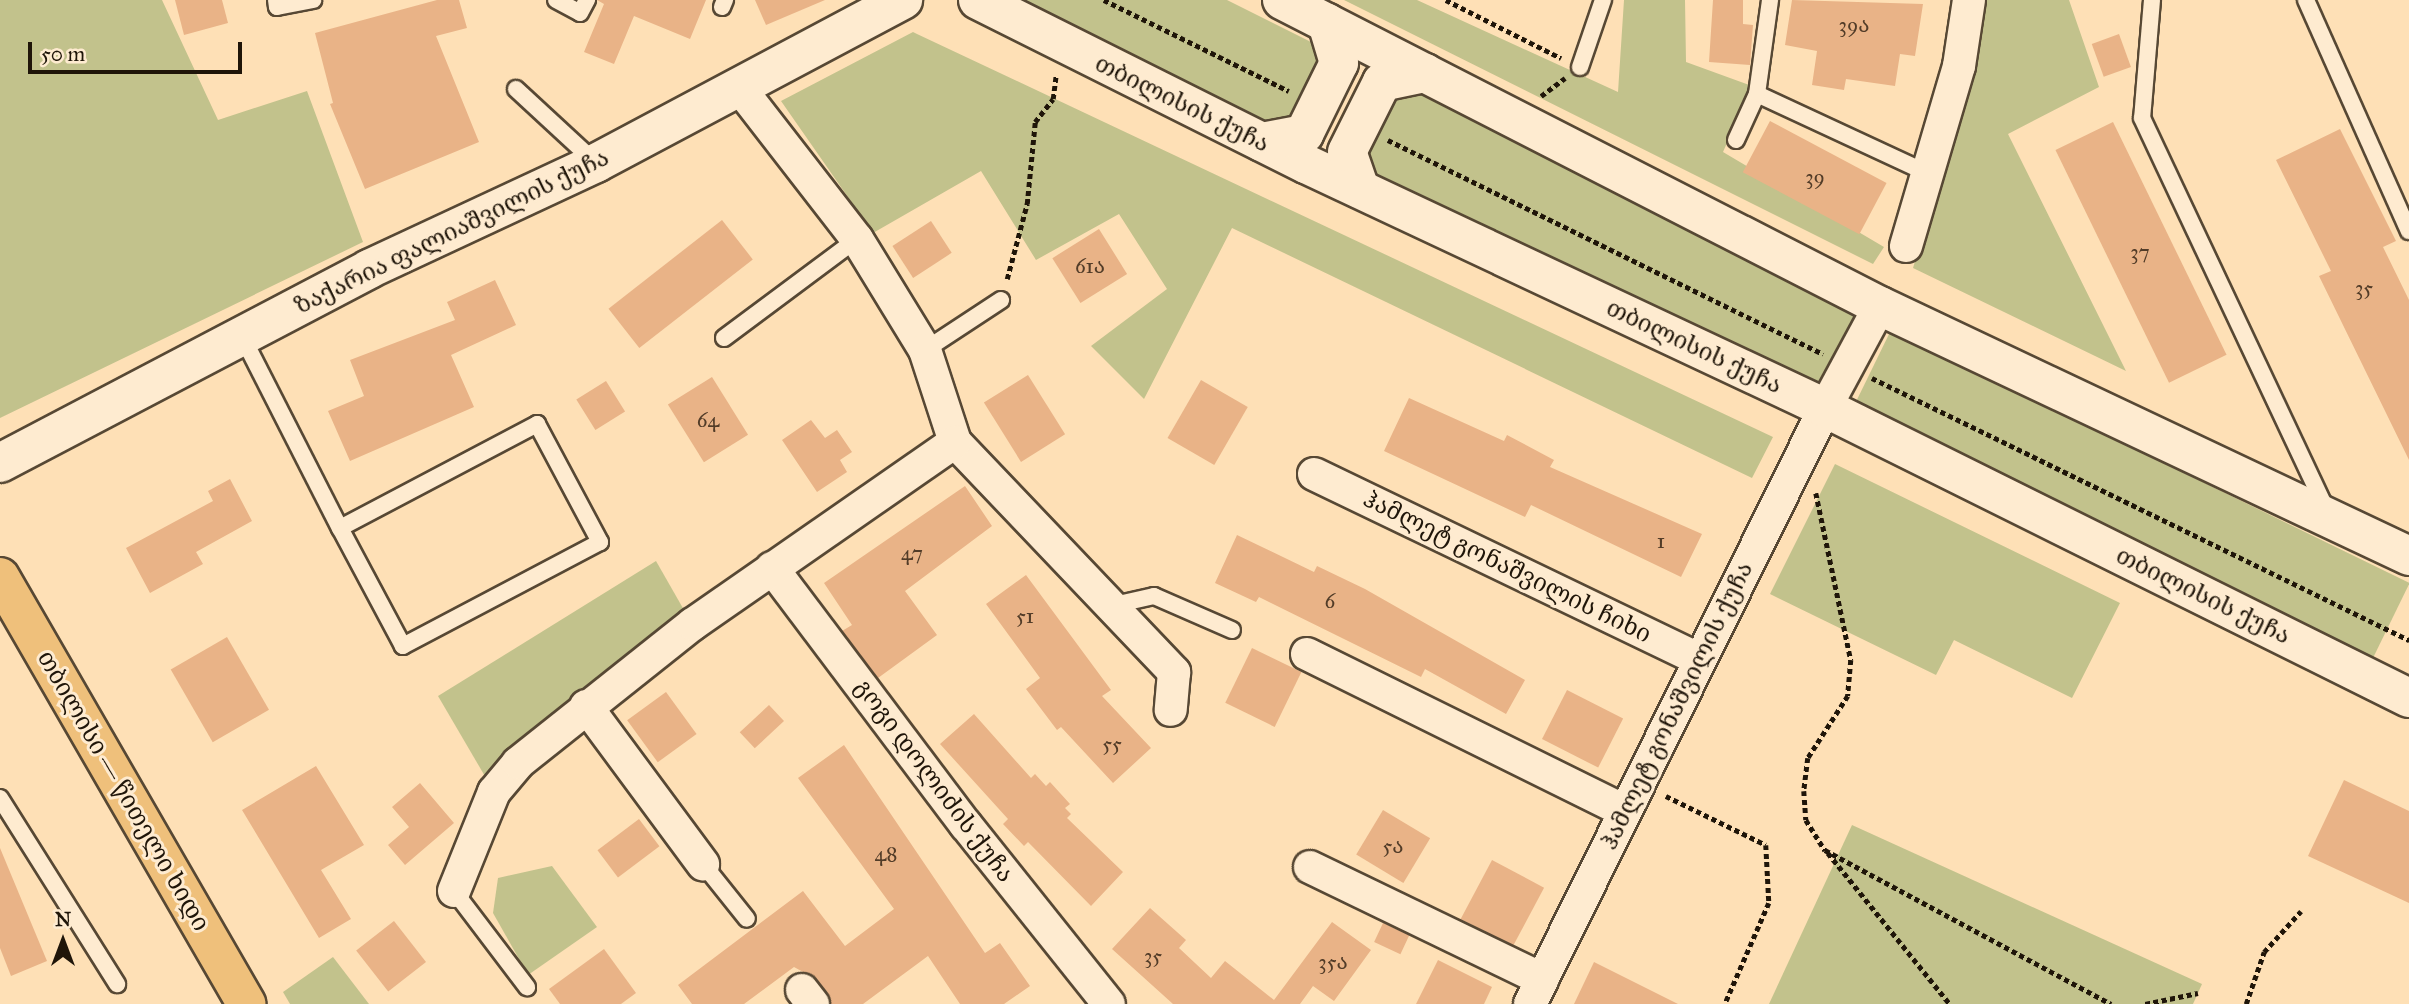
<!DOCTYPE html>
<meta charset="utf-8">
<style>
body{margin:0}
#map{position:relative;width:2409px;height:1004px;overflow:hidden;background:#fee0b6;font-family:"IM FELL Great Primer","Noto Serif Georgian",serif}
div>[style]{position:absolute}
[style*='--x']{left:calc(var(--x)*1px);top:calc(var(--y)*1px);width:calc(var(--w)*1px);rotate:calc(var(--a)*1deg)}
.green>*{inset:0;background:#c2c28c;transform-origin:0 0}
.building>*{inset:0;background:#e9b387;transform-origin:0 0}
.path>*{height:4.5px;margin-top:-2.25px;transform-origin:0;background:repeating-linear-gradient(90deg,#1f1509 0 5px,transparent 0 8.5px)}
.roads{filter:drop-shadow(2px 0 #574834) drop-shadow(-2px 0 #574834) drop-shadow(0 2px #574834) drop-shadow(0 -2px #574834)}
.service>*{height:16px;margin:-8px;padding:0 8px;transform-origin:8px;border-radius:8px;background:#feebd0}
.minor>*{height:32px;margin:-16px;padding:0 16px;transform-origin:16px;border-radius:16px;background:#feebd0}
.tertiary>*{height:38px;margin:-19px;padding:0 19px;transform-origin:19px;border-radius:19px;background:#feebd0}
.secondary>*{height:38px;margin:-19px;padding:0 19px;transform-origin:19px;border-radius:19px;background:#feebd0}
.trunk>*{height:38px;margin:-19px;padding:0 19px;transform-origin:19px;border-radius:19px;background:#efc07b}
span{translate:-50% -50%;white-space:nowrap;text-align:center;line-height:1.15;-webkit-text-stroke:6px #feebd0;paint-order:stroke}
.number-label{font-size:21px;color:#523c28}
.number-label span{-webkit-text-stroke-width:0}
.street-label{font-size:24px;color:#1f1509}
.north{position:absolute;left:28px;top:906px;width:70px;height:70px;-webkit-text-stroke:5px #feebd0;paint-order:stroke;rotate:0deg;font-size:19px;font-weight:700;line-height:28px;text-align:center;color:#1f1509}
.north::after{content:'';display:block;margin:auto;width:24px;height:32px;background:#1f1509;clip-path:polygon(50% 0,100% 100%,50% 72%,0 100%)}
.scale{position:absolute;left:28px;top:42px;width:214px;height:32px;box-sizing:border-box;border:4px solid #1f1509;border-top:0;padding-left:9px;font-size:21px;line-height:24px;white-space:nowrap;color:#1f1509;-webkit-text-stroke:5px #feebd0;paint-order:stroke}
</style>
<div id="map">
<div class="green">
<div style="clip-path:polygon(0 0,162px 0,218px 120px,307px 91px,363px 242px,0 418px)"></div>
<div style="clip-path:polygon(1010px 0,1227px 0,1311px 42px,1321px 65px,1293px 122px,1262px 122px)"></div>
<div style="clip-path:polygon(1344px 0,1417px 0,1618px 92px,1624px 0,1685px 0,1686px 62px,1752px 86px,1723px 152px,1884px 247px,1873px 264px)"></div>
<div style="clip-path:polygon(1982px 0,2069px 0,2099px 87px,2008px 134px,2126px 371px,1913px 268px,1971px 76px)"></div>
<div style="clip-path:polygon(913px 32px,917px 34px,1773px 437px,1752px 478px,1232px 228px,1144px 399px,1091px 346px,1167px 289px,1119px 214px,1036px 260px,981px 171px,873px 233px,781px 101px)"></div>
<div style="clip-path:polygon(1419px 90px,1858px 314px,1815px 389px,1375px 176px,1363px 156px,1396px 95px)"></div>
<div style="left:1891px;top:330px;width:577px;height:86px;rotate:26deg"></div>
<div style="clip-path:polygon(1835px 464px,2120px 603px,2072px 698px,1954px 640px,1936px 675px,1770px 594px)"></div>
<div style="clip-path:polygon(656px 561px,688px 617px,486px 778px,438px 696px)"></div>
<div style="clip-path:polygon(1852px 825px,2202px 984px,2193px 1004px,1769px 1004px)"></div>
<div style="clip-path:polygon(552px 866px,597px 927px,528px 975px,493px 913px,498px 878px)"></div>
<div style="clip-path:polygon(333px 957px,369px 1004px,290px 1004px,283px 992px)"></div>
</div>
<div class="building">
<div style="clip-path:polygon(175px 0,222px 0,228px 23px,184px 35px)"></div>
<div style="clip-path:polygon(437px 0,459px 0,467px 28px,436px 36px,479px 142px,365px 189px,330px 104px,333px 103px,315px 33px)"></div>
<div style="clip-path:polygon(597px 0,706px 0,690px 39px,634px 16px,614px 64px,584px 52px,604px 4px)"></div>
<div style="clip-path:polygon(755px 0,825px 0,766px 25px)"></div>
<div style="clip-path:polygon(1713px 0,1743px 0,1743px 24px,1753px 25px,1750px 65px,1709px 62px)"></div>
<div style="clip-path:polygon(1792px 0,1923px 4px,1915px 56px,1900px 54px,1895px 86px,1846px 79px,1844px 90px,1812px 85px,1817px 51px,1785px 45px)"></div>
<div style="left:2119px;top:34px;width:35px;height:29px;rotate:70deg"></div>
<div style="left:1770px;top:121px;width:132px;height:58px;rotate:28deg"></div>
<div style="left:2113px;top:122px;width:259px;height:64px;rotate:64deg"></div>
<div style="clip-path:polygon(2340px 129px,2396px 241px,2383px 247px,2409px 300px,2409px 460px,2319px 276px,2331px 271px,2276px 160px)"></div>
<div style="left:722px;top:220px;width:50px;height:144px;rotate:52deg"></div>
<div style="left:931px;top:221px;width:38px;height:46px;rotate:57deg"></div>
<div style="left:1099px;top:229px;width:53px;height:55px;rotate:58deg"></div>
<div style="clip-path:polygon(495px 280px,516px 325px,451px 355px,474px 407px,350px 461px,328px 411px,364px 396px,350px 360px,455px 320px,447px 302px)"></div>
<div style="left:1028px;top:375px;width:70px;height:52px;rotate:58deg"></div>
<div style="left:712px;top:377px;width:68px;height:52px;rotate:58deg"></div>
<div style="left:1201px;top:380px;width:54px;height:67px;rotate:30deg"></div>
<div style="left:606px;top:381px;width:36px;height:35px;rotate:58deg"></div>
<div style="clip-path:polygon(1409px 398px,1504px 441px,1507px 435px,1554px 460px,1550px 467px,1702px 534px,1681px 577px,1531px 505px,1525px 517px,1384px 451px)"></div>
<div style="clip-path:polygon(811px 420px,825px 438px,837px 430px,852px 452px,840px 460px,847px 472px,817px 492px,782px 440px)"></div>
<div style="clip-path:polygon(230px 479px,252px 521px,196px 552px,203px 564px,150px 593px,126px 548px,213px 501px,208px 491px)"></div>
<div style="clip-path:polygon(965px 486px,992px 526px,905px 591px,937px 635px,878px 678px,842px 631px,852px 625px,824px 583px)"></div>
<div style="clip-path:polygon(1237px 535px,1314px 572px,1317px 566px,1365px 589px,1525px 680px,1506px 714px,1425px 669px,1421px 677px,1259px 597px,1256px 602px,1215px 583px)"></div>
<div style="clip-path:polygon(1026px 575px,1111px 690px,1102px 696px,1151px 748px,1113px 783px,1061px 727px,1057px 730px,1026px 689px,1040px 678px,986px 604px)"></div>
<div style="left:227px;top:637px;width:84px;height:65px;rotate:60deg"></div>
<div style="left:1252px;top:648px;width:55px;height:61px;rotate:26deg"></div>
<div style="left:1567px;top:690px;width:63px;height:55px;rotate:27deg"></div>
<div style="left:666px;top:692px;width:52px;height:48px;rotate:54deg"></div>
<div style="left:769px;top:705px;width:22px;height:40px;rotate:47deg"></div>
<div style="clip-path:polygon(974px 714px,1031px 778px,1035px 774px,1046px 786px,1050px 782px,1070px 804px,1065px 808px,1071px 814px,1067px 818px,1123px 872px,1091px 906px,1028px 842px,1024px 846px,1003px 824px,1008px 819px,940px 744px)"></div>
<div style="clip-path:polygon(844px 745px,985px 953px,1000px 943px,1030px 986px,1004px 1004px,960px 1004px,928px 956px,863px 1004px,831px 1004px,816px 979px,794px 967px,744px 1004px,692px 1004px,678px 985px,803px 891px,845px 946px,894px 909px,798px 778px)"></div>
<div style="clip-path:polygon(316px 766px,364px 845px,321px 870px,351px 919px,319px 938px,242px 810px)"></div>
<div style="clip-path:polygon(2344px 780px,2409px 811px,2409px 903px,2308px 856px)"></div>
<div style="clip-path:polygon(420px 783px,454px 823px,405px 865px,388px 845px,409px 827px,392px 807px)"></div>
<div style="left:1383px;top:810px;width:55px;height:52px;rotate:31deg"></div>
<div style="left:639px;top:819px;width:34px;height:52px;rotate:53deg"></div>
<div style="clip-path:polygon(0 848px,47px 961px,11px 976px,0 948px)"></div>
<div style="left:1492px;top:860px;width:59px;height:67px;rotate:28deg"></div>
<div style="clip-path:polygon(1150px 908px,1186px 940px,1179px 948px,1211px 978px,1225px 961px,1274px 1000px,1332px 922px,1371px 950px,1334px 1001px,1313px 986px,1300px 1004px,1173px 1004px,1112px 949px)"></div>
<div style="left:394px;top:921px;width:52px;height:48px;rotate:52deg"></div>
<div style="left:1383px;top:923px;width:29px;height:21px;rotate:25deg"></div>
<div style="clip-path:polygon(604px 949px,636px 993px,621px 1004px,560px 1004px,549px 989px)"></div>
<div style="clip-path:polygon(1438px 960px,1492px 987px,1484px 1004px,1416px 1004px)"></div>
<div style="clip-path:polygon(1594px 962px,1678px 1004px,1574px 1004px)"></div>
</div>
<div class="path">
<div style="--x:1104;--y:0;--w:206;--a:26.2"></div>
<div style="--x:1446;--y:0;--w:129;--a:26.8"></div>
<div style="--x:1541;--y:96;--w:30;--a:-37"></div>
<div style="--x:1388;--y:140;--w:485;--a:26.2"></div>
<div style="--x:1007;--y:279;--w:78;--a:-75.1"></div>
<div style="--x:1027;--y:204;--w:82;--a:-84.4"></div>
<div style="--x:1035;--y:122;--w:29;--a:-52"></div>
<div style="--x:1053;--y:99;--w:24;--a:-83"></div>
<div style="--x:1872;--y:378;--w:598;--a:26.01"></div>
<div style="--x:1816;--y:493;--w:171;--a:78.2"></div>
<div style="--x:1851;--y:660;--w:36;--a:95"></div>
<div style="--x:1848;--y:696;--w:74;--a:122.8"></div>
<div style="--x:1808;--y:758;--w:33;--a:97"></div>
<div style="--x:1804;--y:791;--w:29;--a:86"></div>
<div style="--x:1806;--y:820;--w:36;--a:58"></div>
<div style="--x:1825;--y:850;--w:325;--a:28.3"></div>
<div style="--x:1666;--y:796;--w:111;--a:26.1"></div>
<div style="--x:1766;--y:845;--w:58;--a:87"></div>
<div style="--x:1769;--y:903;--w:110;--a:113.5"></div>
<div style="--x:1828;--y:853;--w:194;--a:51.1"></div>
<div style="--x:2145;--y:1004;--w:54;--a:-11.7"></div>
<div style="--x:2246;--y:1004;--w:55;--a:-70.9"></div>
<div style="--x:2264;--y:952;--w:55;--a:-47.9"></div>
</div>
<div class="roads">
<div class="service">
<div style="--x:276;--y:0;--w:7;--a:82"></div>
<div style="--x:277;--y:7;--w:37;--a:-11"></div>
<div style="--x:556;--y:0;--w:27;--a:28"></div>
<div style="--x:580;--y:13;--w:15;--a:-62"></div>
<div style="--x:2152;--y:0;--w:118;--a:94.8"></div>
<div style="--x:2142;--y:118;--w:432;--a:64.8"></div>
<div style="--x:2306;--y:0;--w:253;--a:66"></div>
<div style="--x:722;--y:7;--w:8;--a:-67"></div>
<div style="--x:1580;--y:67;--w:71;--a:-71.1"></div>
<div style="--x:516;--y:89;--w:109;--a:42.8"></div>
<div style="--x:1757;--y:94;--w:190;--a:24.9"></div>
<div style="--x:1736;--y:140;--w:51;--a:-65.5"></div>
<div style="--x:1757;--y:94;--w:95;--a:-82.1"></div>
<div style="--x:242;--y:336;--w:216;--a:63"></div>
<div style="--x:340;--y:528;--w:223;--a:-27.8"></div>
<div style="--x:537;--y:424;--w:134;--a:61.9"></div>
<div style="--x:600;--y:542;--w:223;--a:152.2"></div>
<div style="--x:403;--y:646;--w:134;--a:-118.1"></div>
<div style="--x:724;--y:338;--w:166;--a:-36.7"></div>
<div style="--x:925;--y:350;--w:91;--a:-33.3"></div>
<div style="--x:1114;--y:605;--w:41;--a:-12.7"></div>
<div style="--x:1154;--y:596;--w:85;--a:23.6"></div>
<div style="--x:0;--y:798;--w:220;--a:57.8"></div>
<div style="--x:703;--y:864;--w:70;--a:51.3"></div>
<div style="--x:454;--y:891;--w:121;--a:52.8"></div>
</div>
<div class="minor">
<div style="--x:739;--y:87;--w:192;--a:52.2"></div>
<div style="--x:857;--y:239;--w:130;--a:58.5"></div>
<div style="--x:925;--y:350;--w:97;--a:71.9"></div>
<div style="--x:955;--y:442;--w:318;--a:46.4"></div>
<div style="--x:1174;--y:672;--w:38;--a:95"></div>
<div style="--x:1906;--y:246;--w:188;--a:-73.6"></div>
<div style="--x:1959;--y:66;--w:67;--a:-81.4"></div>
<div style="--x:1314;--y:474;--w:428;--a:25.7"></div>
<div style="--x:772;--y:568;--w:322;--a:53"></div>
<div style="--x:966;--y:825;--w:229;--a:51.4"></div>
<div style="--x:1307;--y:654;--w:355;--a:26.3"></div>
<div style="--x:586;--y:706;--w:197;--a:53.5"></div>
<div style="--x:1310;--y:867;--w:258;--a:25.8"></div>
<div style="--x:454;--y:891;--w:107;--a:-68"></div>
<div style="--x:494;--y:792;--w:38;--a:-50"></div>
<div style="--x:518;--y:763;--w:223;--a:-38.5"></div>
<div style="--x:693;--y:624;--w:319;--a:-34.8"></div>
<div style="--x:802;--y:990;--w:18;--a:52"></div>
<div style="--x:1530;--y:1004;--w:665;--a:-63.67"></div>
<div style="--x:1825;--y:408;--w:116;--a:-61.7"></div>
</div>
<div class="tertiary">
<div style="--x:0;--y:463;--w:417;--a:-27.7"></div>
<div style="--x:369;--y:269;--w:251;--a:-25"></div>
<div style="--x:596;--y:163;--w:348;--a:-28"></div>
</div>
<div class="secondary">
<div style="--x:978;--y:0;--w:367;--a:26.6"></div>
<div style="--x:1306;--y:164;--w:573;--a:25.18"></div>
<div style="--x:1825;--y:408;--w:652;--a:26.41"></div>
<div style="--x:1282;--y:0;--w:672;--a:27.1"></div>
<div style="--x:1880;--y:306;--w:585;--a:25.29"></div>
<div style="--x:1262;--y:142;--w:43;--a:-10.8"></div>
<div style="--x:1304;--y:134;--w:79;--a:-63.8"></div>
<div style="--x:1339;--y:63;--w:42;--a:-106.7"></div>
<div style="--x:1360;--y:189;--w:39;--a:-109"></div>
<div style="--x:1347;--y:152;--w:78;--a:-63.4"></div>
<div style="--x:1382;--y:82;--w:44;--a:-11.8"></div>
</div>
<div class="trunk">
<div style="--x:0;--y:577;--w:493;--a:60"></div>
</div>
</div>
<div class="number-label">
<span style="left:1854px;top:25px">39ა</span>
<span style="left:1815px;top:177px">39</span>
<span style="left:2140px;top:252px">37</span>
<span style="left:1090px;top:266px">61ა</span>
<span style="left:2364px;top:288px">35</span>
<span style="left:708px;top:420px">64</span>
<span style="left:1661px;top:541px">1</span>
<span style="left:912px;top:553px">47</span>
<span style="left:1330px;top:601px">6</span>
<span style="left:1025px;top:616px">51</span>
<span style="left:1112px;top:744px">55</span>
<span style="left:1393px;top:846px">5ა</span>
<span style="left:886px;top:854px">48</span>
<span style="left:1153px;top:956px">35</span>
<span style="left:1333px;top:962px">35ა</span>
</div>
<div class="street-label">
<span style="left:1182px;top:104px;rotate:26deg">თბილისის ქუჩა</span>
<span style="left:452px;top:232px;rotate:-26deg">ზაქარია ფალიაშვილის ქუჩა</span>
<span style="left:1694px;top:347px;rotate:25deg">თბილისის ქუჩა</span>
<span style="left:1507px;top:567px;rotate:26deg">ჰამლეტ გონაშვილის ჩიხი</span>
<span style="left:2203px;top:596px;rotate:26deg">თბილისის ქუჩა</span>
<span style="left:1677px;top:706px;rotate:-64deg">ჰამლეტ გონაშვილის ქუჩა</span>
<span style="left:934px;top:781px;rotate:53deg">გოგი დოლიძის ქუჩა</span>
<span style="left:123px;top:791px;rotate:60deg">თბილისი — წითელი ხიდი</span>
</div>
<div class="north">N</div>
<div class="scale">50 m</div>
</div>
